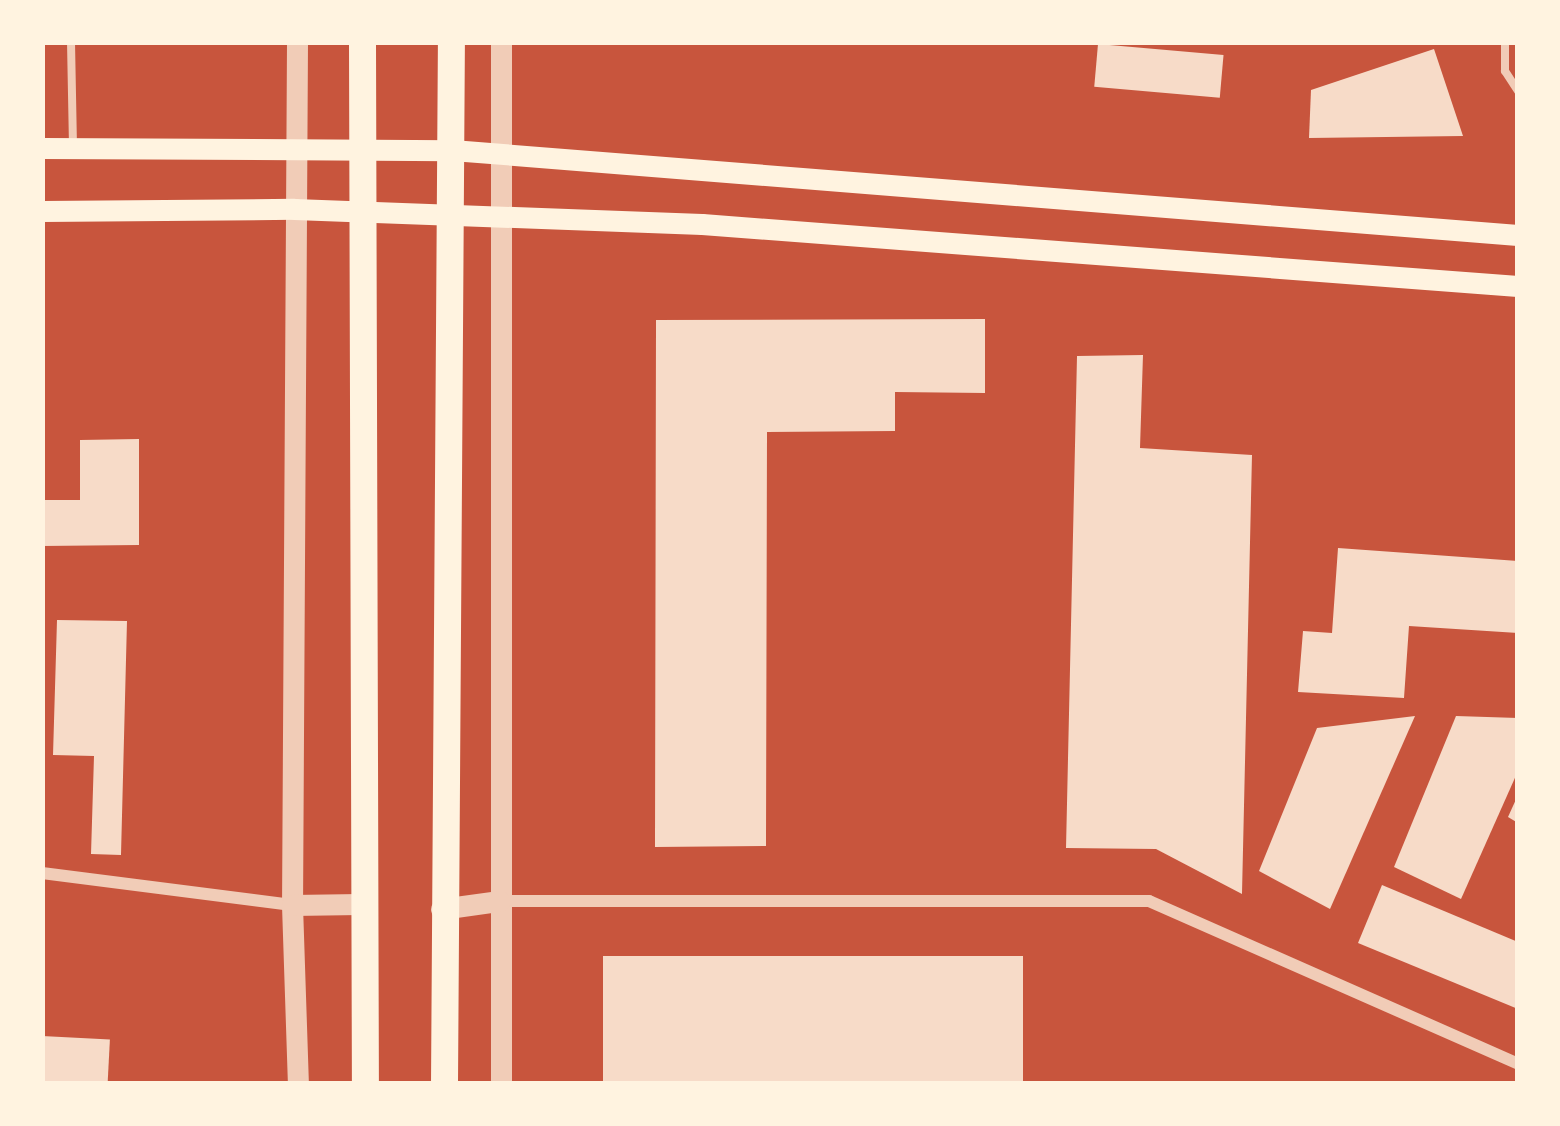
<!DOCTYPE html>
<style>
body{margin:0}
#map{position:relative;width:1560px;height:1126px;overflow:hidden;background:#c8553d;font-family:"Nunito Sans",sans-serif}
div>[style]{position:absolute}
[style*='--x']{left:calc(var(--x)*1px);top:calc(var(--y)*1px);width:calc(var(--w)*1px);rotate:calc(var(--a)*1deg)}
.building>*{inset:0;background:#f7dbc8;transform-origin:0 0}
.service>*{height:8px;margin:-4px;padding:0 4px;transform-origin:4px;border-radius:4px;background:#f1ccb7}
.minor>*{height:12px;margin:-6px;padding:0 6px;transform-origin:6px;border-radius:6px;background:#f1ccb7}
.tertiary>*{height:21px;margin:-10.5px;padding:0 10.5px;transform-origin:10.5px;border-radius:10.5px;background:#f1ccb7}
.secondary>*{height:21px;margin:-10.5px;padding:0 10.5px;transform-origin:10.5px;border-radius:10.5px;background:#fff3e0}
.trunk>*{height:27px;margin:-13.5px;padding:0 13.5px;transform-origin:13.5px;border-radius:13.5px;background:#fff3e0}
span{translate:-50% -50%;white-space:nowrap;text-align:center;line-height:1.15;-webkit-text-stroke:12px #fff3e0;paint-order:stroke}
.frame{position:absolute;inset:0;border:45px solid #fff3e0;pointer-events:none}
</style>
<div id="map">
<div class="building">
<div style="left:1098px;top:44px;width:126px;height:43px;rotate:5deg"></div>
<div style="clip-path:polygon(1434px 49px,1463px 136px,1309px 138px,1311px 90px)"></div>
<div style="clip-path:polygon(985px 319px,985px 393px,895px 392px,895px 431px,767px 432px,766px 846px,655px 847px,656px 320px)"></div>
<div style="clip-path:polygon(1143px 355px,1140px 448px,1252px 455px,1242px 894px,1156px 849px,1066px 848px,1077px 356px)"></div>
<div style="clip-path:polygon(139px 439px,139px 545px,42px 546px,42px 500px,80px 500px,80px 440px)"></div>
<div style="clip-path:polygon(1338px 548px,1518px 561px,1518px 633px,1409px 626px,1404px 698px,1298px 692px,1303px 631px,1332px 633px)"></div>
<div style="clip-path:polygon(57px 620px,127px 621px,121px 855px,91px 854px,94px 756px,53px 755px)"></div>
<div style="clip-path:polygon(1415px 716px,1330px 909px,1259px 871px,1317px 728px)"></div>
<div style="clip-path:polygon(1456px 716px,1518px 718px,1518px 771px,1461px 899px,1394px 867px)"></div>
<div style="clip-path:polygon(1518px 795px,1518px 823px,1508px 817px)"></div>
<div style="clip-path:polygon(1382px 885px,1518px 942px,1518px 1009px,1358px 943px)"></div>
<div style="left:1023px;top:956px;width:128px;height:420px;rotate:90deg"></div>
<div style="left:42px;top:1036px;width:68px;height:48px;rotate:3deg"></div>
</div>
<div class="service">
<div style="--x:71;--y:42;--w:104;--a:88.9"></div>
<div style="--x:1505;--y:42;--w:29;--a:90"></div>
<div style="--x:1505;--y:71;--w:24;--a:57"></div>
</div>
<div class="minor">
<div style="--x:42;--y:873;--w:252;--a:7.3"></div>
<div style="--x:500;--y:901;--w:649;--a:0"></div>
<div style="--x:1149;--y:901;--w:403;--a:23.8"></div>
</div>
<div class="tertiary">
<div style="--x:297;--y:42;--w:863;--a:90.33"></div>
<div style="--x:292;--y:905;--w:179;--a:88.1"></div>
<div style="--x:501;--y:42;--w:1042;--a:90"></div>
<div style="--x:292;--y:905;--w:68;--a:-0.8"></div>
<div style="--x:441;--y:909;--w:59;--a:-7.9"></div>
</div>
<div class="secondary">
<div style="--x:42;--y:148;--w:410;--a:0.3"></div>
<div style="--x:452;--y:150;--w:1069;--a:4.56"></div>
<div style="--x:42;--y:211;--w:252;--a:-0.5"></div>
<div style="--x:294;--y:209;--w:408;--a:2.1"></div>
<div style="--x:702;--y:224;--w:818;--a:4.35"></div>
</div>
<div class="trunk">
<div style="--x:362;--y:42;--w:1042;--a:89.84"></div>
<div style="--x:444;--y:1084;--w:1042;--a:-89.62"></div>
</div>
<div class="frame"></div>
</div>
